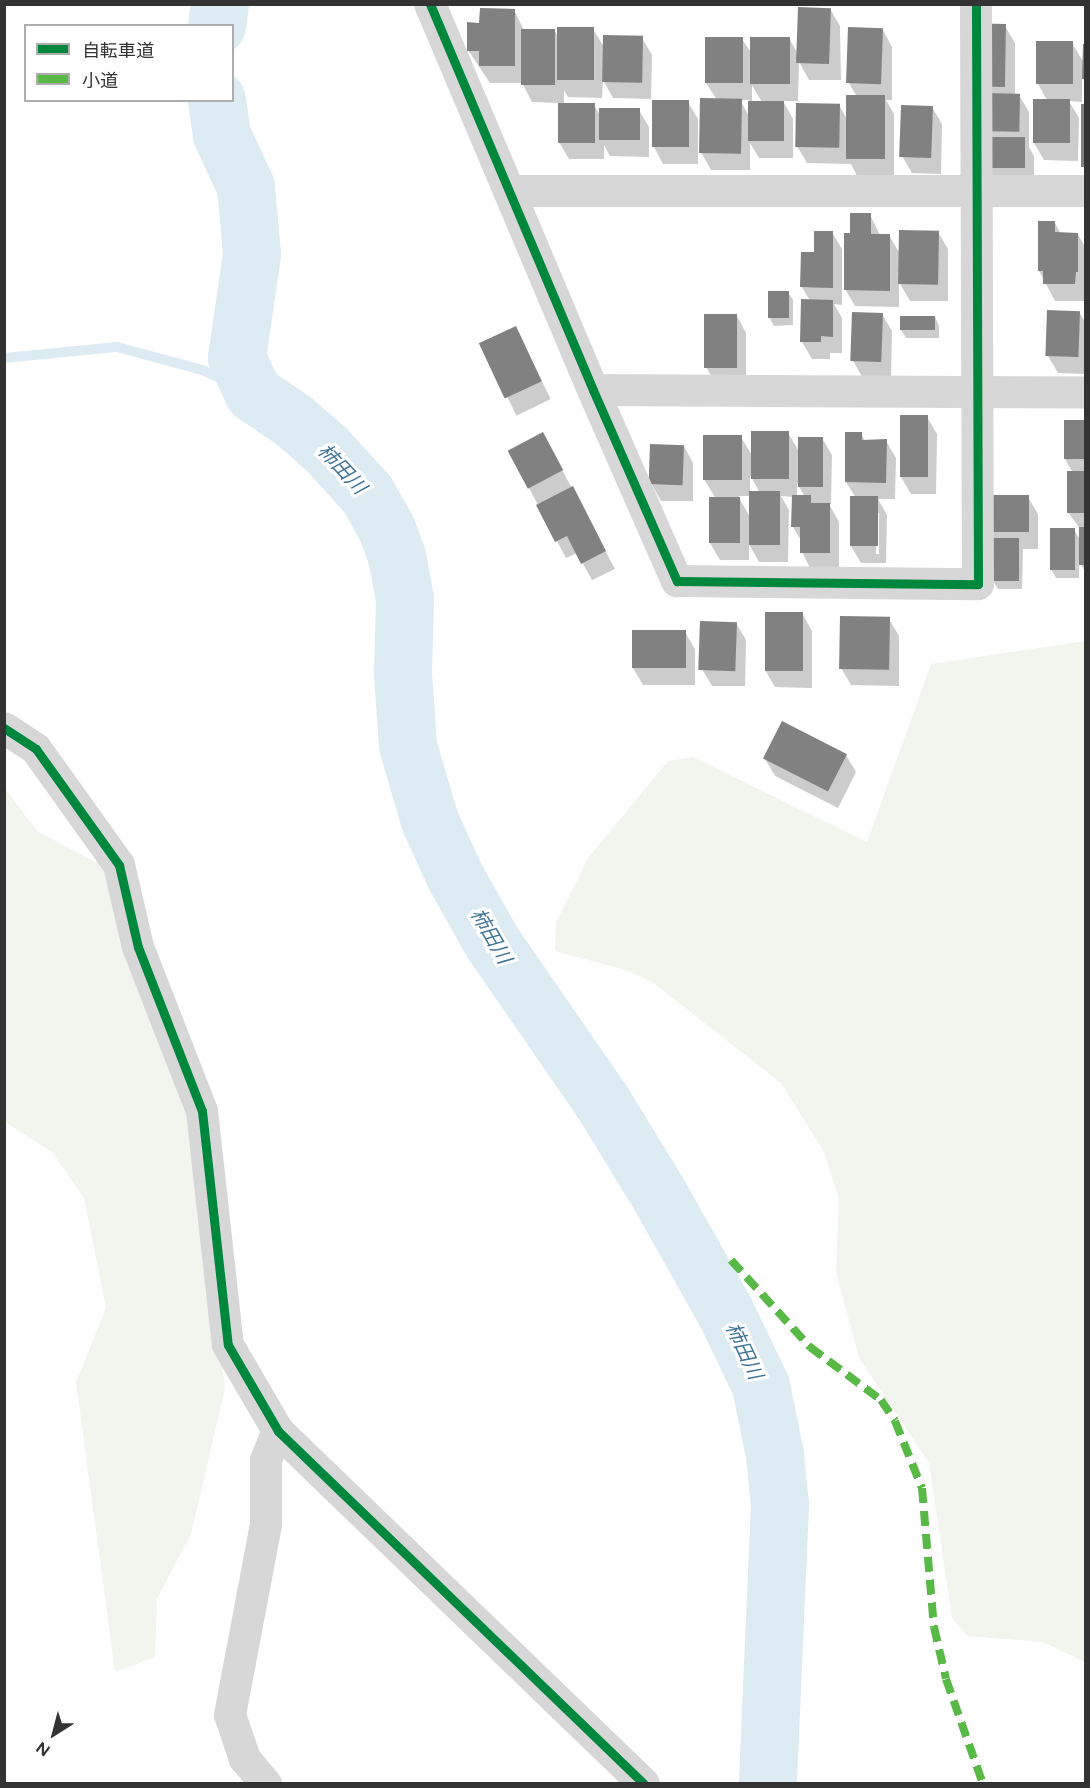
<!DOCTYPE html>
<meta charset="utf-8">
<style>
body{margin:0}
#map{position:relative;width:1090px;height:1788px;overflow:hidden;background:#fff;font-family:Figtree,"Noto Sans JP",sans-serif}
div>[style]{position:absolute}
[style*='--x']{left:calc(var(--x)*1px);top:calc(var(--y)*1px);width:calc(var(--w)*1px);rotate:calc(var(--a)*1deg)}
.green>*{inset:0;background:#f1f5ed}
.shadow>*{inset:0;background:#0003;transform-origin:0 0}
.stream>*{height:10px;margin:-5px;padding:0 5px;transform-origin:5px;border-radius:5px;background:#ddebf3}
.river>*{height:58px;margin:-29px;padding:0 29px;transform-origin:29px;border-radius:29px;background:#ddebf3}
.building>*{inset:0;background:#818181;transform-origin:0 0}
.minor>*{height:32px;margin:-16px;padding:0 16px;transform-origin:16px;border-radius:16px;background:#d7d7d7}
.quiet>*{height:8px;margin-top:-4px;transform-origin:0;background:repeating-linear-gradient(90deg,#58b947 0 15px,transparent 0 23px)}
.cycleway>*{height:9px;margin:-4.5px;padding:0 4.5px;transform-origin:4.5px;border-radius:4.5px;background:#00873e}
span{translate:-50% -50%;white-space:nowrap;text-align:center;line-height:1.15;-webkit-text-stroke:6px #fff;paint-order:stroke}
.water-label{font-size:20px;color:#3f7597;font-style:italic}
.frame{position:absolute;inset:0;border:6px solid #333;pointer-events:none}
.legend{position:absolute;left:24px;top:24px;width:210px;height:78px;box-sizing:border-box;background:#fff;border:2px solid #adadad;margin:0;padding:8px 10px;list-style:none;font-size:18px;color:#333}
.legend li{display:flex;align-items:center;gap:12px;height:30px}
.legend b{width:30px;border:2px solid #adadad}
.north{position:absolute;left:24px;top:1704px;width:60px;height:60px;-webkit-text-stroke:4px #fff;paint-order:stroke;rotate:216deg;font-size:16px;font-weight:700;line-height:24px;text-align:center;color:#333}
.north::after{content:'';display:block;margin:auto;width:21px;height:27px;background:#333;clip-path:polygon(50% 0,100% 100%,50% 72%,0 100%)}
</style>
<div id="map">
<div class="green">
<div style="clip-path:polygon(1085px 641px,1086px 641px,1085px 1662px,1043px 1642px,967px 1636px,952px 1618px,929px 1463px,859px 1358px,836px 1272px,839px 1200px,824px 1152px,781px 1083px,651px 981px,629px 971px,555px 951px,556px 923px,588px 858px,668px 761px,693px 757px,867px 842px,931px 664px)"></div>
<div style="clip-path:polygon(4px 787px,37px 831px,105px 867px,197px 1142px,225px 1389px,191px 1534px,157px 1599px,155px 1657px,115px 1672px,76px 1382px,106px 1308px,84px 1198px,52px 1152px,5px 1122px)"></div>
</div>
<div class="shadow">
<div style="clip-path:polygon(evenodd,830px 9px,840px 26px,841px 80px,809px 80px,799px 62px,798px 101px,783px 101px,793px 119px,793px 158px,759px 158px,750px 143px,750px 170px,711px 170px,701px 152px,717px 100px,706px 83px,742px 39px,752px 54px,789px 38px,799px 56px,830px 9px,752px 85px,757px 94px,762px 102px,752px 102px,752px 85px,830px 9px,740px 100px,749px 100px,749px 116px,740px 100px)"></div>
<div style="clip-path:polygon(514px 10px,524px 30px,555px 31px,558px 37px,593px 29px,604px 47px,642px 38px,652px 55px,651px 99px,613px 98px,603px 80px,602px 98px,568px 97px,564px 90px,564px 104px,594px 105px,600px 115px,639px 110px,649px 127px,649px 157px,610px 156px,604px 145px,604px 159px,569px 159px,559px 142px,560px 103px,532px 102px,522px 83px,490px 83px,468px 50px,481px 24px)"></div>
<div style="clip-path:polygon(1005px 26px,1015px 43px,1015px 95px,1019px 95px,1029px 112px,1029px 147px,1034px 156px,1034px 185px,997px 185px,988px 168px,982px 131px)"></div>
<div style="clip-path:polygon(883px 30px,892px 47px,892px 100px,886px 100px,894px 114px,894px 175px,857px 176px,851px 164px,807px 163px,797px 146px,839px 105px,848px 121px,857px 97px,849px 83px)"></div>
<div style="clip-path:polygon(1072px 43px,1084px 63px,1086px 45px,1086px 82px,1082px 75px,1082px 102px,1069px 101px,1079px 118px,1078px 161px,1044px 160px,1034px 143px,1047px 100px,1038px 84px)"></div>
<div style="clip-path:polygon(688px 102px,698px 119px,698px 164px,663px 164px,654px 147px)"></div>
<div style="clip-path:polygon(932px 107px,942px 124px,941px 174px,912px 173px,902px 156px)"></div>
<div style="clip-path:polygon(870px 215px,880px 235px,889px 235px,900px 254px,938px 232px,948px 249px,948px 301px,910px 301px,899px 282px,899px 307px,855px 306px,845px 289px,851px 235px)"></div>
<div style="clip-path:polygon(1055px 223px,1061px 234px,1078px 235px,1086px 248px,1084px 301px,1055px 301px,1039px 271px)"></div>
<div style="clip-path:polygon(832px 232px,842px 249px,842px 305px,834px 304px,842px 318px,842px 353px,830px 353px,830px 359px,812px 359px,802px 342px,810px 301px,802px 287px,815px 253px)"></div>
<div style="clip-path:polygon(788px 292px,793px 300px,793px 325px,774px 326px,769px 317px)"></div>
<div style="clip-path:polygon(1048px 312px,1079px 312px,1086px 323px,1086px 374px,1058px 373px,1048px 356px)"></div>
<div style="clip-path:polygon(882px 314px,892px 331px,891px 378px,863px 378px,853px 361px)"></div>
<div style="clip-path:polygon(737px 316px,746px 333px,746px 385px,716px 384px,706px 367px)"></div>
<div style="clip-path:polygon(935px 317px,939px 326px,939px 338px,906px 338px,901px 330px)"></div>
<div style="left:516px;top:328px;width:79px;height:38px;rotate:64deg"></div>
<div style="clip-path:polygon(927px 417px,937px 434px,936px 494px,911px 494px,901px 477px)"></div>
<div style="clip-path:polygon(1086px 422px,1086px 573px,1079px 561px,1079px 578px,1056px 578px,1051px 569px,1074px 530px,1081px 541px,1081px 530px,1068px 512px,1073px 473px,1065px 459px)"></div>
<div style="clip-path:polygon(evenodd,788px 433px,800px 453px,822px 438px,832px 455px,831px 504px,829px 504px,839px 522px,839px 570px,811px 570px,802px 552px,802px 542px,793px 527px,793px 497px,781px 496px,789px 510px,788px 562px,759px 562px,749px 544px,749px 560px,720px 560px,710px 543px,716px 499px,704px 479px,741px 437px,753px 457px,788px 433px,750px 475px,760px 493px,750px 493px,750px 475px,788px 433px,797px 483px,805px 497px,797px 497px,797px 483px,788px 433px,738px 496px,750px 496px,750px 517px,738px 496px)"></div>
<div style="clip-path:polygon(evenodd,861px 433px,865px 441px,886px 441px,896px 458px,895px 499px,878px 499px,887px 515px,886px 563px,861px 563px,851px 546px,856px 498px,846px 482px,861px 433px,876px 513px,879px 513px,879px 554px,876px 554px,876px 513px)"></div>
<div style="clip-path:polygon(684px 446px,693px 463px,693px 501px,661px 501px,651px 483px)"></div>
<div style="clip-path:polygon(552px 451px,615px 569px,592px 580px,577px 553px,566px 558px,529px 488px)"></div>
<div style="clip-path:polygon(1028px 497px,1038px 514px,1038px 549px,1023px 549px,1022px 589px,998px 589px,993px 581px,989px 531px)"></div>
<div style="clip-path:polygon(802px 613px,812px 631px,812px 688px,775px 687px,765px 670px)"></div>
<div style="clip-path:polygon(889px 619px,899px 636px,899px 686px,851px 685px,841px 668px)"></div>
<div style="clip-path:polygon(736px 623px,746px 640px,745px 686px,712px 686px,702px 669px)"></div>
<div style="clip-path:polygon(685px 632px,695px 649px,695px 685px,643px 685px,633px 668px)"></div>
<div style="clip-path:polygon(846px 755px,856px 772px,838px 808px,775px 776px,765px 759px)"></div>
</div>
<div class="stream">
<div style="--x:4;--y:358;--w:114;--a:-5.6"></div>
<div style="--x:117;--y:347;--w:88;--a:15.1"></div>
<div style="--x:202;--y:370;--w:56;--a:24.3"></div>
</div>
<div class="river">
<div style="--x:217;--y:26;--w:22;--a:-82"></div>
<div style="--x:217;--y:100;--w:35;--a:82"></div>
<div style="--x:222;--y:135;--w:57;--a:65.2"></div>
<div style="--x:246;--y:187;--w:67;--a:84.9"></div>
<div style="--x:252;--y:254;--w:105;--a:98.2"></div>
<div style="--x:237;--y:358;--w:38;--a:65"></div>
<div style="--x:253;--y:393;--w:50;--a:34.3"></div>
<div style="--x:294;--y:421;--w:44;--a:41.3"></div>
<div style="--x:327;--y:450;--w:59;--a:47.7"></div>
<div style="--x:367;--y:494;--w:40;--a:60.3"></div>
<div style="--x:387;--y:529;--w:29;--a:70"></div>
<div style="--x:397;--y:556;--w:44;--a:79.5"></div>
<div style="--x:405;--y:599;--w:75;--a:91.5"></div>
<div style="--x:403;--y:674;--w:72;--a:86"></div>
<div style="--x:408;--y:746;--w:78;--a:73.7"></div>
<div style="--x:430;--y:821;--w:60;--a:65.6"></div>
<div style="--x:455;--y:876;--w:76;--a:60.7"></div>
<div style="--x:492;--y:942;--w:199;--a:55.4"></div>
<div style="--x:605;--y:1106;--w:105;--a:58.6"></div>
<div style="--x:660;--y:1196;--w:134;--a:60.6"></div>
<div style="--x:726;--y:1313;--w:81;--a:64.4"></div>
<div style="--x:761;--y:1386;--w:70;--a:78.5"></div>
<div style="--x:775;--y:1455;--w:50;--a:84.3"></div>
<div style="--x:780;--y:1505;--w:279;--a:92.5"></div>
</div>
<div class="building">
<div style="left:798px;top:7px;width:33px;height:56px;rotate:2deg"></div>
<div style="clip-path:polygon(480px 8px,515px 9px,515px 66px,479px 66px,479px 51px,467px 51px,467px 22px,479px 23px)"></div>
<div style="left:1006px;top:24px;width:63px;height:25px;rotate:91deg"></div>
<div style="left:557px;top:27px;width:37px;height:53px"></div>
<div style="left:848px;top:27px;width:35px;height:56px;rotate:2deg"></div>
<div style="left:521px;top:29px;width:34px;height:56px"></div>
<div style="left:603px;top:35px;width:40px;height:47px;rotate:1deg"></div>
<div style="left:705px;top:37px;width:38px;height:46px"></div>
<div style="left:750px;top:37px;width:40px;height:47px"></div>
<div style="left:1036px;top:41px;width:37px;height:43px"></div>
<div style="clip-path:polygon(1083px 44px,1086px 44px,1086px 79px,1082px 79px)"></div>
<div style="left:981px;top:93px;width:39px;height:38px;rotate:1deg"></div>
<div style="left:846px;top:95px;width:39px;height:64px"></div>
<div style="left:700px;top:98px;width:42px;height:55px;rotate:1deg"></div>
<div style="left:1033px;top:99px;width:37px;height:44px"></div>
<div style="left:652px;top:100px;width:37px;height:47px"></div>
<div style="left:748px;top:101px;width:36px;height:40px"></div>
<div style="left:558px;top:103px;width:37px;height:40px"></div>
<div style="left:796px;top:103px;width:44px;height:44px;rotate:1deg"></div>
<div style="left:1081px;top:104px;width:5px;height:63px"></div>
<div style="left:901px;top:105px;width:32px;height:52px;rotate:2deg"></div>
<div style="left:599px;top:108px;width:41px;height:32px"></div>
<div style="left:986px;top:137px;width:39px;height:31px"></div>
<div style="clip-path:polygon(850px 213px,871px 213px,871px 234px,890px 234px,890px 291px,844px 290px,844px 233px,850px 233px)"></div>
<div style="clip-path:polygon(1038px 221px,1055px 221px,1055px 232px,1078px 233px,1078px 272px,1076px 272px,1075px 284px,1043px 284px,1043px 271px,1038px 271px)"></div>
<div style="left:899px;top:230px;width:40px;height:54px;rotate:1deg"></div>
<div style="clip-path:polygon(814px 231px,833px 231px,833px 288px,800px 287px,801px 252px,814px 252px)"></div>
<div style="left:768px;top:291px;width:21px;height:27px"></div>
<div style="clip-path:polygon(801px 299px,833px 300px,833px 337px,821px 336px,821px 342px,800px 342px)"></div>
<div style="left:1047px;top:310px;width:33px;height:46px;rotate:2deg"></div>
<div style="left:852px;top:312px;width:31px;height:49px;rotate:2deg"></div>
<div style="left:704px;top:314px;width:33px;height:54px"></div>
<div style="left:900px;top:316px;width:35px;height:14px"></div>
<div style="left:516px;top:326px;width:61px;height:41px;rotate:65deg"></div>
<div style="left:900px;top:415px;width:28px;height:62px"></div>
<div style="left:1064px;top:420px;width:22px;height:39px"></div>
<div style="left:751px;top:431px;width:38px;height:48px"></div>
<div style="left:543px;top:432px;width:43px;height:40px;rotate:62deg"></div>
<div style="clip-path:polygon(845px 432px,862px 432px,862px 440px,887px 439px,886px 483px,845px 482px)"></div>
<div style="left:703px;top:435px;width:39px;height:45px"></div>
<div style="left:798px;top:437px;width:25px;height:50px"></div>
<div style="left:650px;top:444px;width:34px;height:40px;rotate:2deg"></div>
<div style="left:1067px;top:471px;width:19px;height:42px"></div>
<div style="clip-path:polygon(573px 486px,606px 551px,581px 564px,567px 536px,555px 542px,536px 505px)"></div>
<div style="left:749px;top:491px;width:31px;height:54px"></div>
<div style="clip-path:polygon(792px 495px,811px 495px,811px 503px,830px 503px,830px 553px,800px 553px,800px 527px,791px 527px)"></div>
<div style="left:988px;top:495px;width:41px;height:37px"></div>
<div style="left:850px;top:496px;width:28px;height:50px"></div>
<div style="left:709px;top:497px;width:31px;height:46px"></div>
<div style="left:1079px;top:527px;width:7px;height:38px"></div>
<div style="left:1050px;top:528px;width:25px;height:42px"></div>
<div style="left:992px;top:538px;width:27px;height:43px"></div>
<div style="left:765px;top:612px;width:38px;height:59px"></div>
<div style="left:840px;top:616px;width:50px;height:53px;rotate:1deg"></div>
<div style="left:700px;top:621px;width:37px;height:49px;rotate:2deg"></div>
<div style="left:686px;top:630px;width:38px;height:54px;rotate:90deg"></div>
<div style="left:782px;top:721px;width:73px;height:42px;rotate:27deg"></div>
</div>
<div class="minor">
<div style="--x:430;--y:4;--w:419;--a:67.1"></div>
<div style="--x:593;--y:390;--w:209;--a:66.3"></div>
<div style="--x:677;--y:581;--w:301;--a:0.6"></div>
<div style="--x:978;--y:584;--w:580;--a:-90.2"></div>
<div style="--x:511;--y:191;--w:575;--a:0"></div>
<div style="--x:593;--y:390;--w:493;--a:0.3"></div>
<div style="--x:4;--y:728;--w:38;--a:33"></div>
<div style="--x:36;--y:749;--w:143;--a:54.4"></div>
<div style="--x:119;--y:865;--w:84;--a:77"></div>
<div style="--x:138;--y:947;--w:176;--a:68.7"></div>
<div style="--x:202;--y:1111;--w:235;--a:83.7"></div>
<div style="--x:228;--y:1345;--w:99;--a:59.8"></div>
<div style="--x:278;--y:1431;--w:508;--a:43.96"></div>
<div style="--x:266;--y:1784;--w:33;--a:-130"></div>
<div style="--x:245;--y:1759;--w:46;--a:-108.8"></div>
<div style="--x:230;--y:1715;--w:193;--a:-79.3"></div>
<div style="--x:266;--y:1525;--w:65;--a:-90"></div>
<div style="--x:266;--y:1460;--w:31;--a:-68"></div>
</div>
<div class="quiet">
<div style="--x:731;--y:1260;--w:118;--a:47.8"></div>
<div style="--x:810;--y:1347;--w:89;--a:36.7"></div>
<div style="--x:881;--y:1400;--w:25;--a:56"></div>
<div style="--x:895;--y:1421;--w:72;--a:68.1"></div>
<div style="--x:922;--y:1488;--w:140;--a:85.1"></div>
<div style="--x:934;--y:1627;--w:53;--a:77"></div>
<div style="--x:946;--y:1679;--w:111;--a:70.6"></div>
</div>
<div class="cycleway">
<div style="--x:430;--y:4;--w:419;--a:67.1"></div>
<div style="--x:593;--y:390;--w:209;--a:66.3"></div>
<div style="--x:677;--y:581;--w:301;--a:0.6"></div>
<div style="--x:978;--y:584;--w:580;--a:-90.2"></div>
<div style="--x:4;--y:728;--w:38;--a:33"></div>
<div style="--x:36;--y:749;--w:143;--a:54.4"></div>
<div style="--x:119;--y:865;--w:84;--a:77"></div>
<div style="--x:138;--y:947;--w:176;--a:68.7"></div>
<div style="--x:202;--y:1111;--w:235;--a:83.7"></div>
<div style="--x:228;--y:1345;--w:99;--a:59.8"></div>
<div style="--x:278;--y:1431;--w:508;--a:43.96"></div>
</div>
<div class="water-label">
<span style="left:342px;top:469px;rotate:47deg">柿田川</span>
<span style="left:491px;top:936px;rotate:60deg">柿田川</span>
<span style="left:744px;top:1351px;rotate:65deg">柿田川</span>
</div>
<div class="frame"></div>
<ul class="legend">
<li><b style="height:8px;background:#00873e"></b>自転車道</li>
<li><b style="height:8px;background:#58b947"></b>小道</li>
</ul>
<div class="north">N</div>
</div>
